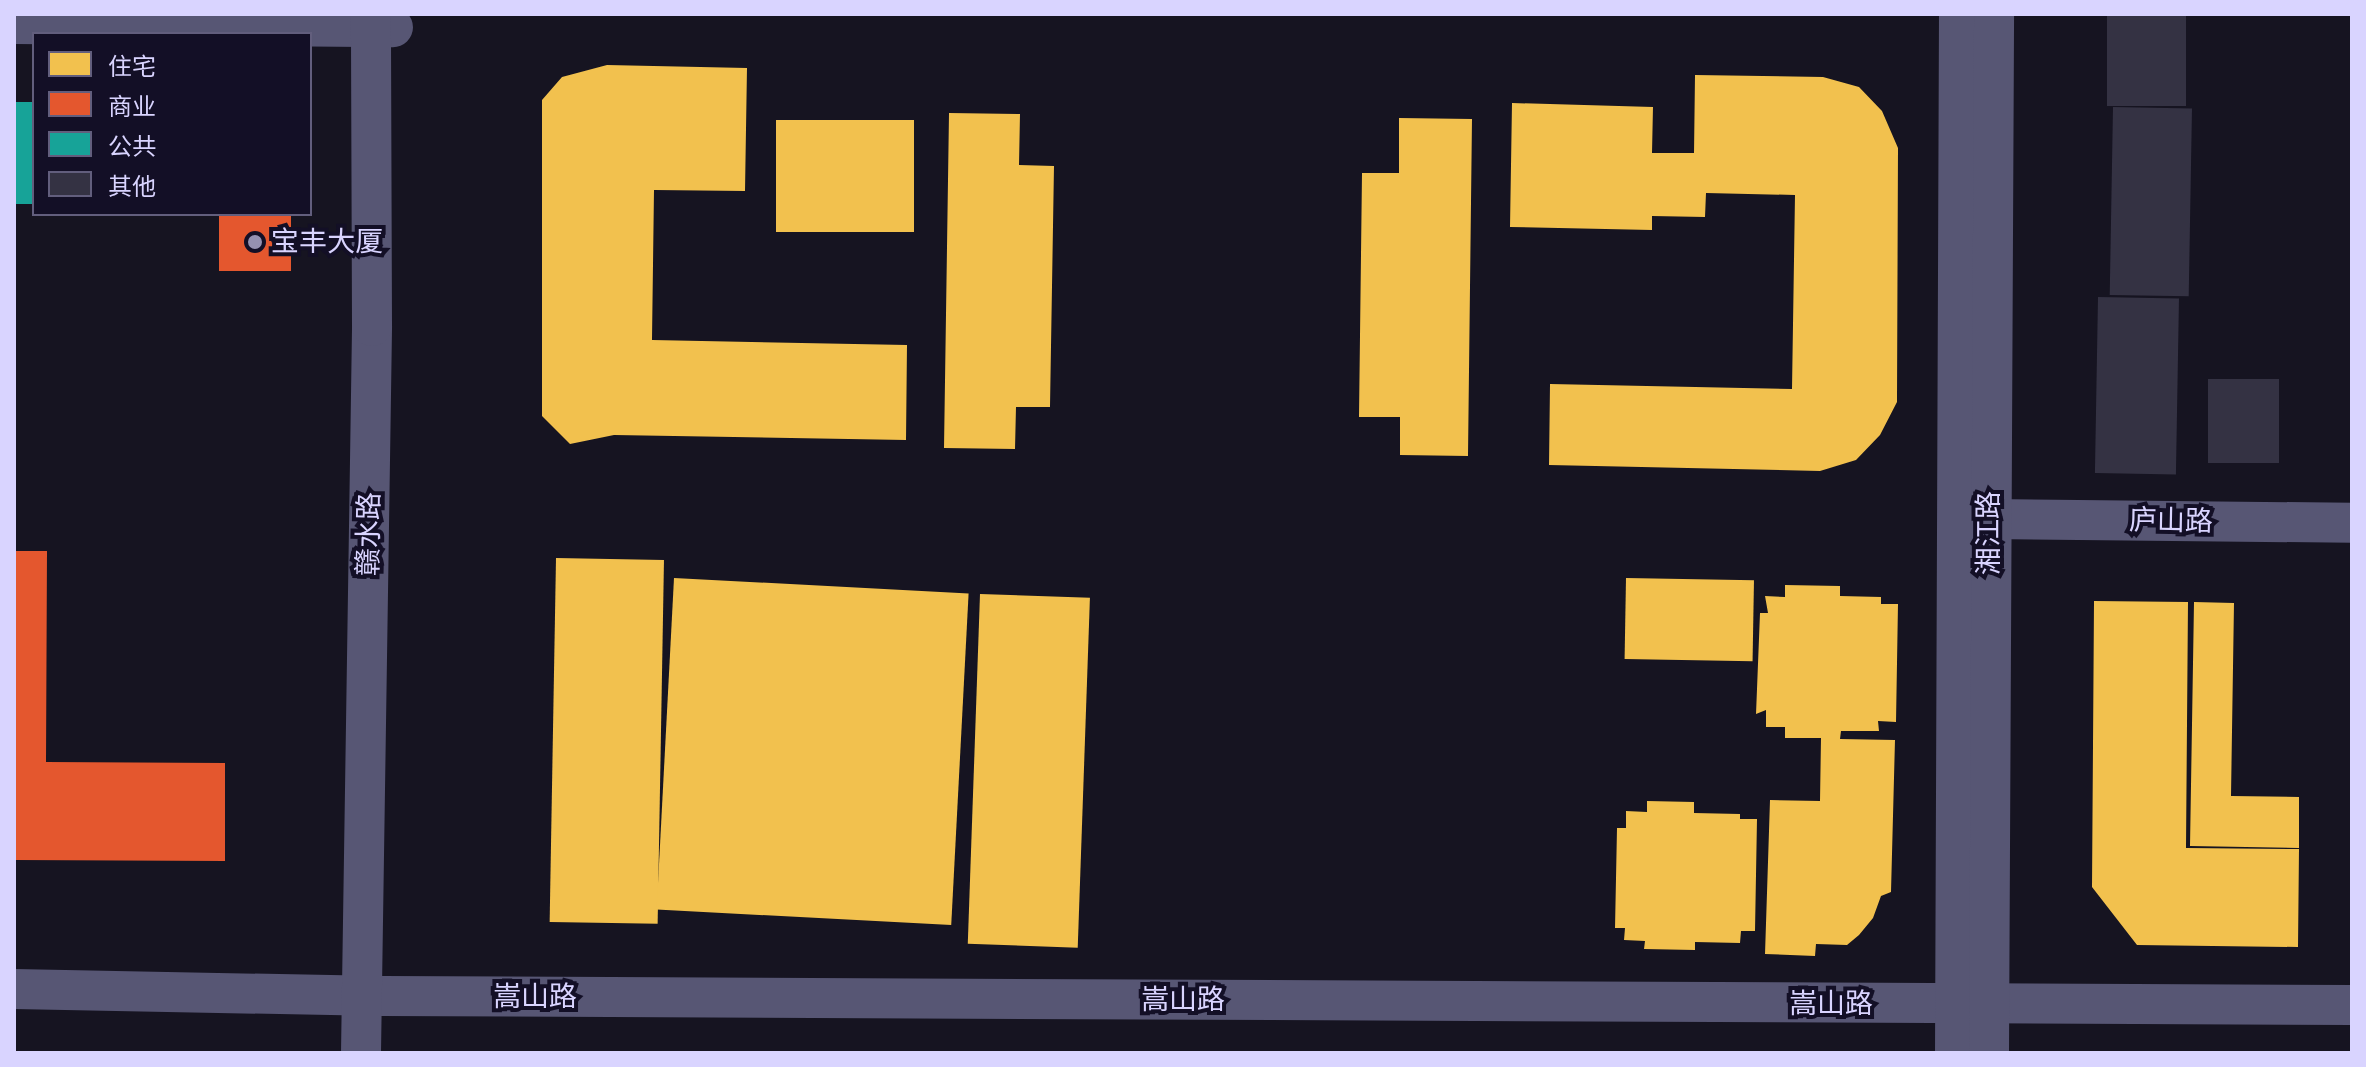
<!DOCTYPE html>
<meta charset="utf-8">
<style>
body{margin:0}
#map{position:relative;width:2366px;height:1067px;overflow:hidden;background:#161421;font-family:"Fira Sans Condensed","Noto Sans SC",sans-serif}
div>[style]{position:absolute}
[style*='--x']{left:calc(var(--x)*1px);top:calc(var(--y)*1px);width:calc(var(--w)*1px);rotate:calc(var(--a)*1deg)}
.homes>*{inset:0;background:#f2c14e;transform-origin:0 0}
.shops>*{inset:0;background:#e4572e;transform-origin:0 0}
.public>*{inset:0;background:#17a398;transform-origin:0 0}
.building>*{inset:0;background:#343243;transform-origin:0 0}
.secondary>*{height:40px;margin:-20px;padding:0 20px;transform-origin:20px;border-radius:20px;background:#575674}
.dots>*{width:22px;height:22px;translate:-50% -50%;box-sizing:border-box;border:4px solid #130f26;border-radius:50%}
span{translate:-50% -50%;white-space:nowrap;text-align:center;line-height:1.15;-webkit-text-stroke:8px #130f26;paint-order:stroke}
.poi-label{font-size:28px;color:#d9d4ff}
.left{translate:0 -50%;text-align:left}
.street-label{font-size:28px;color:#d9d4ff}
.frame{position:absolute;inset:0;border:16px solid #d9d4ff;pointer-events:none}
.legend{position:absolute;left:32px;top:32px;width:280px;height:184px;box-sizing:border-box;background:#130f26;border:2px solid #625e7d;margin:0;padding:10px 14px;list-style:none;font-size:24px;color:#d9d4ff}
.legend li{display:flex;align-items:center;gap:16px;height:40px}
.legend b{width:40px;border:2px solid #625e7d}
</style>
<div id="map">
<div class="homes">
<div style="clip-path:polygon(607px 65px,747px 68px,745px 191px,654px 190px,652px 340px,907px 345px,906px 440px,614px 435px,570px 444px,542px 416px,542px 100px,562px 77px)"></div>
<div style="clip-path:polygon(1695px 75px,1823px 77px,1859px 87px,1882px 111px,1898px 148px,1897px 402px,1880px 435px,1856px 460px,1820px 471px,1549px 465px,1550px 384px,1792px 389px,1795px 195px,1706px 193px,1705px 217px,1652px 216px,1652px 230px,1510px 227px,1512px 103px,1653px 107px,1652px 153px,1694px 153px)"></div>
<div style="clip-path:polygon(949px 113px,1020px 114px,1019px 165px,1054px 166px,1050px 407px,1016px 407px,1015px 449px,944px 448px)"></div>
<div style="clip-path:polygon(1399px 118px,1472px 119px,1468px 456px,1400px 455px,1400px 417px,1359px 417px,1362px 173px,1399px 173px)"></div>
<div style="left:776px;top:120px;width:138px;height:112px"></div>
<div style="left:556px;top:558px;width:108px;height:364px;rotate:1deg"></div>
<div style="left:674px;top:578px;width:295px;height:332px;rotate:3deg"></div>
<div style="left:1626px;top:578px;width:128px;height:81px;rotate:1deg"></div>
<div style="clip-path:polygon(1785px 585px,1840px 586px,1840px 596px,1881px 597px,1881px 604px,1898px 604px,1896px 722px,1878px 721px,1879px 731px,1841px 731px,1840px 739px,1895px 740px,1891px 892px,1881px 896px,1873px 918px,1859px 935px,1847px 945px,1816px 944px,1815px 956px,1765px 954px,1770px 800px,1820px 801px,1821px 738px,1785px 738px,1785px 727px,1766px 727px,1766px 710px,1756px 714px,1760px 613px,1768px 613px,1765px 596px,1785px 597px)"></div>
<div style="left:980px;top:594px;width:110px;height:350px;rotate:2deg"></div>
<div style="clip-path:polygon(2094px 601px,2188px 602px,2186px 848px,2299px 849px,2298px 947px,2137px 945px,2092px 887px)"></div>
<div style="clip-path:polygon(2194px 602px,2234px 603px,2231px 796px,2299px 797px,2299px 848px,2190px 846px)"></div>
<div style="clip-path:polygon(1647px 801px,1694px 802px,1694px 813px,1740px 814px,1740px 819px,1757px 819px,1755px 931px,1741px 931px,1740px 943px,1695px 942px,1695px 950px,1644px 949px,1645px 941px,1624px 940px,1625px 928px,1615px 928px,1617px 828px,1626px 828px,1626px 811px,1647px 812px)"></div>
</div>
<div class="shops">
<div style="left:219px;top:214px;width:72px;height:57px"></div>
<div style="clip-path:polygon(14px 551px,47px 551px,46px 762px,225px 763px,225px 861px,14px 860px)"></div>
</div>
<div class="public">
<div style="left:14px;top:102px;width:20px;height:102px"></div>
</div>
<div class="building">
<div style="left:2107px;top:14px;width:79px;height:92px"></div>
<div style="left:2113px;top:107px;width:79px;height:188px;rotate:1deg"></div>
<div style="left:2098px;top:297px;width:81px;height:176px;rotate:1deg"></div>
<div style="left:2208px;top:379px;width:71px;height:84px"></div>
</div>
<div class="secondary">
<div style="--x:14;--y:24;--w:379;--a:0.5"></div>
<div style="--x:1989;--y:519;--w:363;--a:0.6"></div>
<div style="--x:14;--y:989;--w:368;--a:1.1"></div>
<div style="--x:382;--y:996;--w:1970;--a:0.26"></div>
<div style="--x:361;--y:1053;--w:727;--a:-89.13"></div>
<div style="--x:372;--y:326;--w:312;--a:-90.2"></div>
<div style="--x:1955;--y:1053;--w:1039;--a:-89.78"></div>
<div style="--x:1989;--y:1053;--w:1039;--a:-89.72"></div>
</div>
<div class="dots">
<div style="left:255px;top:242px;background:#9591b1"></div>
</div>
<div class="poi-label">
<span class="left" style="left:271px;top:242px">宝丰大厦</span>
</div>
<div class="street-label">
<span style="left:2171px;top:521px;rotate:1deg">庐山路</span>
<span style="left:1989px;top:533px;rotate:-90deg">湘江路</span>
<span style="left:369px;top:534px;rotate:-89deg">赣水路</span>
<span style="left:535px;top:997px">嵩山路</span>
<span style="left:1183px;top:1000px">嵩山路</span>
<span style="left:1831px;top:1004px">嵩山路</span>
</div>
<div class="frame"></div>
<ul class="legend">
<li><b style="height:22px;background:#f2c14e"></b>住宅</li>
<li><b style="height:22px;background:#e4572e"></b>商业</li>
<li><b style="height:22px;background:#17a398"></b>公共</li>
<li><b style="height:22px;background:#343243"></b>其他</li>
</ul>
</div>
